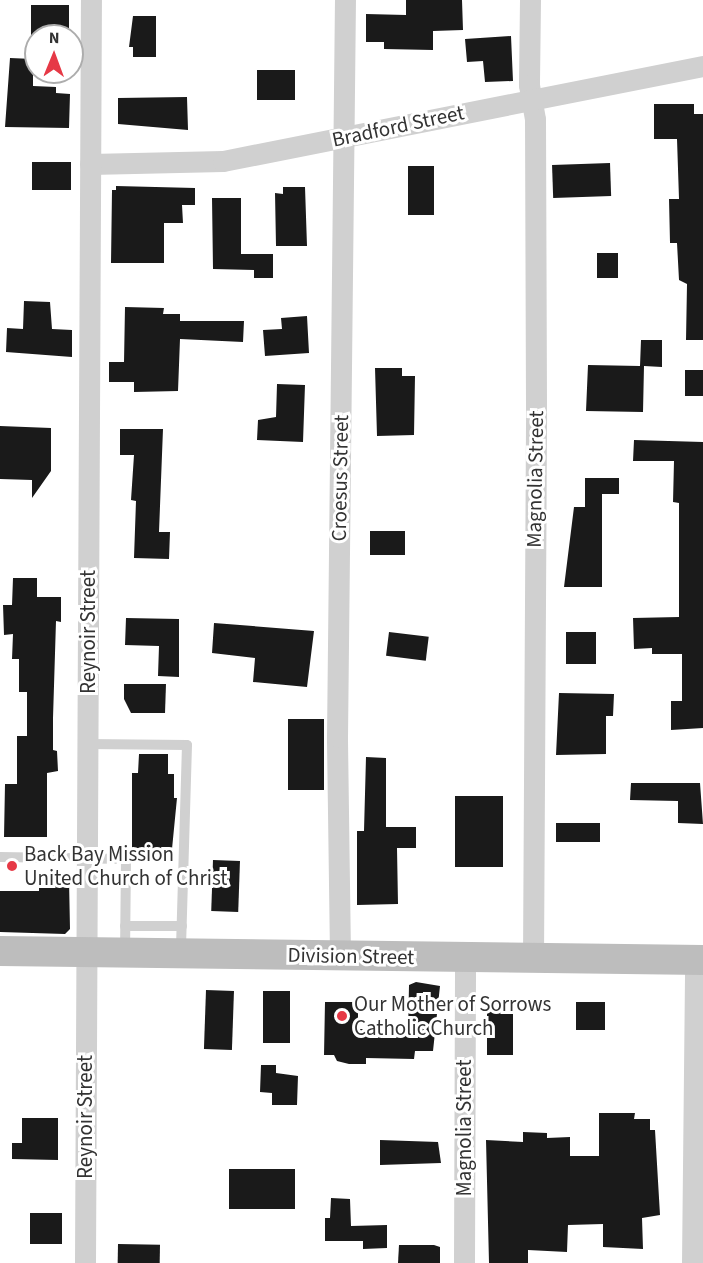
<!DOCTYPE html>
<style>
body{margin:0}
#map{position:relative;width:703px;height:1263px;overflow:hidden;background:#fff;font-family:"Source Sans 3",sans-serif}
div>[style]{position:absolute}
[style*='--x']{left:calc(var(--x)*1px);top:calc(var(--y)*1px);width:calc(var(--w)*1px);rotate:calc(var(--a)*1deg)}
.building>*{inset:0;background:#1a1a1a;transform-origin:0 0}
.lane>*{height:10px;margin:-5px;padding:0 5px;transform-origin:5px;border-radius:5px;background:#d0d0d0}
.street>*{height:21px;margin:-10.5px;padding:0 10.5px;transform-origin:10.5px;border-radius:10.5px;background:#d0d0d0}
.secondary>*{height:30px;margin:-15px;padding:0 15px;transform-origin:15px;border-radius:15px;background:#bdbdbd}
.dots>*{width:16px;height:16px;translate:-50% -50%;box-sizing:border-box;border:3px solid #fff;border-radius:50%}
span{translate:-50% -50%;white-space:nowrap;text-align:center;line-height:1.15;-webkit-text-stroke:6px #fff;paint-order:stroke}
.street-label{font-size:21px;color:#333}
.poi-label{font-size:21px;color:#333}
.left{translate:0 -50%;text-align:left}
.north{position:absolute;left:24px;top:24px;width:60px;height:60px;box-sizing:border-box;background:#fff;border:2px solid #adadad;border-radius:50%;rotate:1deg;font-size:16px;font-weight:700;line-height:24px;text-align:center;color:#333}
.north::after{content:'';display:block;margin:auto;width:21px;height:27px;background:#e63946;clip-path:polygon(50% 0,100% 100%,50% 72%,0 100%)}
</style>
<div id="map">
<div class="building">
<div style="clip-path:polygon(406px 0,462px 0,463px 30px,433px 31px,433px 50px,384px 49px,384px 42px,366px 42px,366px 14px,406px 15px)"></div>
<div style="clip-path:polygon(31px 5px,69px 5px,69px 31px,31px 36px)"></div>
<div style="clip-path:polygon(133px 16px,156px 16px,156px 57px,133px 57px,133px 47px,129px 47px)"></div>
<div style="clip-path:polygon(511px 36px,513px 81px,485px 82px,483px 61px,467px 62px,465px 39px)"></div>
<div style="clip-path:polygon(10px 58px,33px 59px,33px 86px,56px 87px,56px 93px,70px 94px,69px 128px,5px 127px)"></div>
<div style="left:295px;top:70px;width:30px;height:38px;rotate:90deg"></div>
<div style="clip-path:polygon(187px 97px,188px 130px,118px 124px,118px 98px)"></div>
<div style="clip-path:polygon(654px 104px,694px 104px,694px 114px,703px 114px,703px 340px,686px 340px,687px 284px,679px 280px,677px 243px,670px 243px,669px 199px,679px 199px,677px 139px,654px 139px)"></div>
<div style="left:32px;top:162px;width:39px;height:28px"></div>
<div style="left:610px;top:163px;width:33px;height:58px;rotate:88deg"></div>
<div style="left:408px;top:166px;width:26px;height:49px"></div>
<div style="clip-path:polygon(116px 186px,195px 188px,195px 205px,182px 205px,183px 223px,164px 223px,164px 263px,111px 263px,112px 190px,116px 190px)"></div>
<div style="clip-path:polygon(283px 187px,305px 187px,307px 246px,276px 246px,275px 193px,283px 194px)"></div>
<div style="clip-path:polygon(212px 198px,241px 198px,241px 254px,273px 254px,273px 278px,254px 278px,254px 270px,213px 269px)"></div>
<div style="left:597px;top:253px;width:21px;height:25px"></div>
<div style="clip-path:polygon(24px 301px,50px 302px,52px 329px,72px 330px,72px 357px,6px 352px,7px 328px,23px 329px)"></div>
<div style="clip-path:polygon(125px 307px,164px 308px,163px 314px,180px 314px,180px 321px,244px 321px,243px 342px,180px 339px,178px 391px,134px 392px,134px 382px,109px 382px,109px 362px,124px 362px)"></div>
<div style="clip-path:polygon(307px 316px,309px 353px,265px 356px,263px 330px,282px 329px,281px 318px)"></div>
<div style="clip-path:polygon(641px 340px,662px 340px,662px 367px,644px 366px,643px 412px,586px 411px,588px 365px,640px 366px)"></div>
<div style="clip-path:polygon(375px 368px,402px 368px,402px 376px,415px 376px,414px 435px,377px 436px)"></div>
<div style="left:685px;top:370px;width:18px;height:26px"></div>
<div style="clip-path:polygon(277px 384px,305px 385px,303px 442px,257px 440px,258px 420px,276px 417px)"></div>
<div style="clip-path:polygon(0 426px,51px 428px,51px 471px,32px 498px,32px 480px,0 479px)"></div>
<div style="clip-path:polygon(120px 429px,163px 429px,159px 532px,170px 532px,169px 559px,134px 558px,136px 501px,131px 500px,134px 455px,120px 455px)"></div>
<div style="clip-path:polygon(634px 440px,703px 442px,703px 728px,671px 730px,671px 701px,682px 701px,682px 654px,652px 654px,652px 648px,634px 649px,633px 618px,679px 617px,679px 503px,673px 502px,674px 461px,633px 461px)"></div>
<div style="clip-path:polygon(585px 478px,619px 478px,619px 494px,602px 494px,602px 587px,564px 587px,574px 507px,585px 507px)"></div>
<div style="left:370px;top:531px;width:35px;height:24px"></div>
<div style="clip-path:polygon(13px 578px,37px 578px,37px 597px,61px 597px,61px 622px,56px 621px,53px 718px,53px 750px,57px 751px,58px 771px,47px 773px,47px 837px,4px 837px,5px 784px,17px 784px,17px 736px,27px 736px,27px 692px,19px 692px,19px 659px,12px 659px,13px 634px,4px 635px,3px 605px,12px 605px)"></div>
<div style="clip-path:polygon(126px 618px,179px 619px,179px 677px,158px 676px,159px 646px,125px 645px)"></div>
<div style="clip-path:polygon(214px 623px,314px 631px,307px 687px,253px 682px,255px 658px,212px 653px)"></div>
<div style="left:389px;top:632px;width:40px;height:24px;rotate:7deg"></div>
<div style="left:566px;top:632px;width:30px;height:32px"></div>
<div style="clip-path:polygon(124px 684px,166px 684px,165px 713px,131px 713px,124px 699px)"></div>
<div style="clip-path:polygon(559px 693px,614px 694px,613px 716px,606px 716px,606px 754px,556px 755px)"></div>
<div style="left:288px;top:719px;width:36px;height:71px"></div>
<div style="clip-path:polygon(139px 754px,168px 754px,168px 774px,174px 774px,174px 798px,177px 798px,172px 849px,132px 848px,132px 773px,138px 773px)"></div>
<div style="clip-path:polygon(366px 757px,386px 758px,386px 827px,416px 827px,416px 848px,397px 848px,398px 904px,357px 905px,357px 831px,364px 831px)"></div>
<div style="clip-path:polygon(631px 783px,700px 783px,703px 824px,678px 823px,678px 801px,630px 800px)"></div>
<div style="left:455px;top:796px;width:48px;height:71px"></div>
<div style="left:556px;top:823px;width:44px;height:19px"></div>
<div style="left:213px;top:860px;width:27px;height:51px;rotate:2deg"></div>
<div style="clip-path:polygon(39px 878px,69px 879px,70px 929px,65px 934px,0 932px,0 891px,39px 891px)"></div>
<div style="clip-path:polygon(416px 982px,440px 986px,433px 1051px,415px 1051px,414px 1059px,366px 1058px,366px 1064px,349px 1064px,337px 1061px,334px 1055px,324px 1055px,325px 1002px,358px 1002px,358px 1029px,367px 1029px,367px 1035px,408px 1035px,409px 985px)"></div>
<div style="left:206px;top:990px;width:28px;height:59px;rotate:2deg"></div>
<div style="left:263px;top:991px;width:27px;height:52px"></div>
<div style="left:487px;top:1002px;width:26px;height:53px"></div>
<div style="left:576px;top:1002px;width:29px;height:28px"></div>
<div style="clip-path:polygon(261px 1065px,276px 1065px,276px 1073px,298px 1076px,297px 1105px,272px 1105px,272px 1093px,260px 1092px)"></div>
<div style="clip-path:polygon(599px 1113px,635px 1113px,634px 1119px,650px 1119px,650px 1130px,655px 1130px,660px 1215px,642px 1218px,643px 1249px,603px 1247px,603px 1224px,568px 1225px,567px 1252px,528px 1250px,528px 1263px,489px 1263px,486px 1140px,523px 1142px,523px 1132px,547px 1133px,547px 1138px,570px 1137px,570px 1156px,599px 1156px)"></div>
<div style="clip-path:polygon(22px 1118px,58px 1118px,58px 1160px,12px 1159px,12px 1143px,22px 1143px)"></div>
<div style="clip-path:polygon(380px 1140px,438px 1142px,441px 1163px,380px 1165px)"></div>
<div style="left:295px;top:1169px;width:40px;height:66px;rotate:90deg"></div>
<div style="clip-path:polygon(331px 1198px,350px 1199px,351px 1226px,387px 1225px,387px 1248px,363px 1249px,363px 1241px,325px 1241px,325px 1218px,330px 1218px)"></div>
<div style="left:30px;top:1213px;width:32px;height:31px"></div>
<div style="left:118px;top:1244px;width:42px;height:19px;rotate:1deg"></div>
<div style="clip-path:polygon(399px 1245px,434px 1245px,440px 1247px,440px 1263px,398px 1263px)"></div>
</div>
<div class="lane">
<div style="--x:87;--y:744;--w:100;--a:0.6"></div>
<div style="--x:187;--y:745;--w:205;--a:91.7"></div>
<div style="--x:0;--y:857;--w:126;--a:0.9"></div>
<div style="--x:126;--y:859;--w:92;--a:90.6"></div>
<div style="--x:125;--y:926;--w:57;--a:0"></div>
</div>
<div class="street">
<div style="--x:530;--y:0;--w:85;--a:90.7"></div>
<div style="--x:529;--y:85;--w:35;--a:80"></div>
<div style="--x:535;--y:119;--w:305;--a:89.8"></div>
<div style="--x:536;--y:424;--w:534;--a:90.32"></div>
<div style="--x:90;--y:164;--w:133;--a:-1.3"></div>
<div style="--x:223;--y:161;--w:489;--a:-11.2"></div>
<div style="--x:340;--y:955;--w:218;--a:-90.8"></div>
<div style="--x:337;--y:737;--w:737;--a:-89.38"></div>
<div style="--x:85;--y:1263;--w:1263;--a:-89.73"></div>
<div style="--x:464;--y:1263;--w:306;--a:-89.8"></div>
<div style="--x:692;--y:1263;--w:303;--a:-89.4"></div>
</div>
<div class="secondary">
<div style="--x:0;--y:951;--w:703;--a:0.73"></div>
</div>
<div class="dots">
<div style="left:12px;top:866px;background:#e63946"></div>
<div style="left:342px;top:1016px;background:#e63946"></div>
</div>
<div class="street-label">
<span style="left:398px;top:126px;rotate:-12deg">Bradford Street</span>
<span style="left:340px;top:478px;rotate:-89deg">Croesus Street</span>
<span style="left:535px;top:479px;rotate:-89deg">Magnolia Street</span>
<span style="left:88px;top:632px;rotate:-90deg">Reynoir Street</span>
<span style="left:351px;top:956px;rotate:1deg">Division Street</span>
<span style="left:85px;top:1117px;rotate:-90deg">Reynoir Street</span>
<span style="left:464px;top:1128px;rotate:-90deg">Magnolia Street</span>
</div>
<div class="poi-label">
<span class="left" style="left:24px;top:866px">Back Bay Mission<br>United Church of Christ</span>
<span class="left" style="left:354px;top:1016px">Our Mother of Sorrows<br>Catholic Church</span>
</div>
<div class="north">N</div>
</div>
